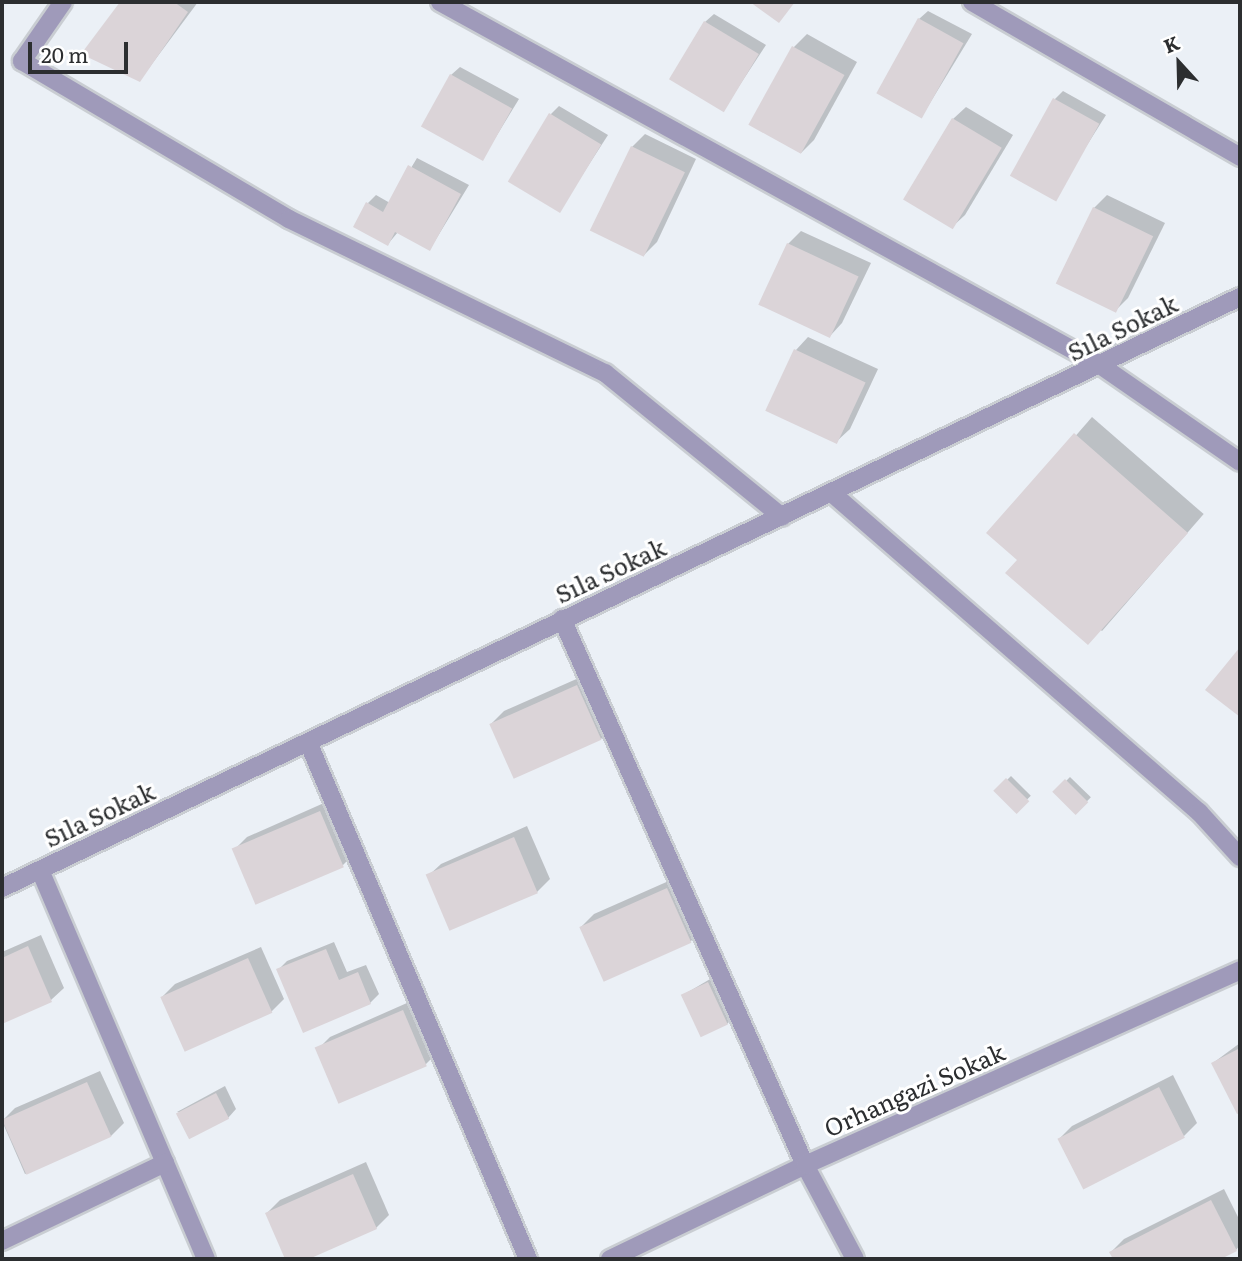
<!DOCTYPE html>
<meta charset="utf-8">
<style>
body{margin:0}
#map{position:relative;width:1242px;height:1261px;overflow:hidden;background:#ebf0f6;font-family:Literata,serif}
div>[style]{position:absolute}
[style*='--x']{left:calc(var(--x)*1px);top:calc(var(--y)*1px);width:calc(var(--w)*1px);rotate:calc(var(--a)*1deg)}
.shadow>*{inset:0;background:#0003;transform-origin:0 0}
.building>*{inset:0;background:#dbd4d8;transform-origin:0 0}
.roads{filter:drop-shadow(2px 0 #c9cdd2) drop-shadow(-2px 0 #c9cdd2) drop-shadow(0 2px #c9cdd2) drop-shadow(0 -2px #c9cdd2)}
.street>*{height:18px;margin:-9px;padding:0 9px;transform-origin:9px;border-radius:9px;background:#9f9aba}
span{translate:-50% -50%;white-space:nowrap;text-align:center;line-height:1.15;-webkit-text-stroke:6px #fff;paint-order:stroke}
.street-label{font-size:24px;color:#2c2e30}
.frame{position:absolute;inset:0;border:4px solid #2c2e30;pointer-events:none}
.north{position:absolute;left:1144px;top:28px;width:70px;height:70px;-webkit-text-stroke:5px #fff;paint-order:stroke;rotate:338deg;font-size:19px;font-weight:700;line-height:28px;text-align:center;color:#2c2e30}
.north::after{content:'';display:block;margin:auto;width:24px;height:32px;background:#2c2e30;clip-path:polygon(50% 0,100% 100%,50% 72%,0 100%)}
.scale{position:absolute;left:28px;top:42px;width:100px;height:32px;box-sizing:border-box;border:4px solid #2c2e30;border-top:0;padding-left:9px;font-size:21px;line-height:24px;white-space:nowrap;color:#2c2e30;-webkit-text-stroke:5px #fff;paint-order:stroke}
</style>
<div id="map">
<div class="shadow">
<div style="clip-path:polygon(122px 2px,198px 2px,140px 80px,84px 54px)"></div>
<div style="clip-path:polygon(928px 11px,972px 34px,922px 116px,919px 19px)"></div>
<div style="clip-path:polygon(714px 14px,766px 45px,724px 109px,705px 22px)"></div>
<div style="clip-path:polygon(807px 34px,857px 62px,814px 140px,801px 153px,751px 125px,794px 47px)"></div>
<div style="clip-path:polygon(460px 67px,519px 99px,483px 158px,451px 75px)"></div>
<div style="clip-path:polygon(1063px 91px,1106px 115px,1053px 199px,1055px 99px)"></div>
<div style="clip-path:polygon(559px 106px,608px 135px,559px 211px,551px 114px)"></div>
<div style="clip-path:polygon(966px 107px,1013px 135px,965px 215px,952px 227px,953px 119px)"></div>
<div style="clip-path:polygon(645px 134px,696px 159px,657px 242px,644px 255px,632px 147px)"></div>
<div style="clip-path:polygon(417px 158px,469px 185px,430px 249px,398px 232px,388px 244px,368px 203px,376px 195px,390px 203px)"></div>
<div style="clip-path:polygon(1107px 195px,1165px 223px,1128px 298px,1115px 311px,1094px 208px)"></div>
<div style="clip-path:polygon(801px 231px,871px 263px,842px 323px,830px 336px,788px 244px)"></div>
<div style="clip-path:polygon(808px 337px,878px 369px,850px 429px,837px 441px,796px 350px)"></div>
<div style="left:1092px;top:417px;width:148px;height:155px;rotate:41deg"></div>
<div style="clip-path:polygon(590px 673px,613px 726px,601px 739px,491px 724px,504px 711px)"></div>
<div style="left:1011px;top:776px;width:28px;height:21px;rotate:45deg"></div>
<div style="left:1070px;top:777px;width:29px;height:21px;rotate:44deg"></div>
<div style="clip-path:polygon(333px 799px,356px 852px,343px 865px,234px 850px,247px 837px)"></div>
<div style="clip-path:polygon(527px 826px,550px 879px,537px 892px,451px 929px,428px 876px,441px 864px)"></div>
<div style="clip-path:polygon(680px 876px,703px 929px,691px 941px,581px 927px,594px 914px)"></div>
<div style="clip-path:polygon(41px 935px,64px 988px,51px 1000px,2px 1022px,2px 952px)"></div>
<div style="clip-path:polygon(334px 942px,347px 972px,366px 965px,379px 994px,370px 1003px,278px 970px,287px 961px)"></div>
<div style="clip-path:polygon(261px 947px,284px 999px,271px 1012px,162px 997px,175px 984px)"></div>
<div style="clip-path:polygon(717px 975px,736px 1015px,727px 1024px,683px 995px)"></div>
<div style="clip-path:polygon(416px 999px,439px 1051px,426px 1064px,340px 1102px,317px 1050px,330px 1037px)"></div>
<div style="clip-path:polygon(1240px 1043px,1240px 1111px,1238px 1112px,1213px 1063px)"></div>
<div style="clip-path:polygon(100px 1071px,124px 1123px,111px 1136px,25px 1174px,2px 1121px,15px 1108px)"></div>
<div style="clip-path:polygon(1173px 1075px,1197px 1123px,1184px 1136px,1084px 1187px,1059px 1139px,1072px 1126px)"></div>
<div style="clip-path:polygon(225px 1086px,236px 1109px,228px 1118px,177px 1112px)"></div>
<div style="clip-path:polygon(366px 1162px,389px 1215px,376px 1228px,305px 1259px,287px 1259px,267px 1213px,280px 1200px)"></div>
<div style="clip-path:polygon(1224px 1189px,1240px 1221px,1240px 1245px,1236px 1250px,1217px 1259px,1115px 1259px,1111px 1252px,1124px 1239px)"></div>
</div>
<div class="building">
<div style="clip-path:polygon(120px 2px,174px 2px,188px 12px,140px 82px,81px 54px)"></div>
<div style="clip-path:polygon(750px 2px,795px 2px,779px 23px)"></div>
<div style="left:918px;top:18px;width:52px;height:86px;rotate:29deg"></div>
<div style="left:704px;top:21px;width:64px;height:68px;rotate:31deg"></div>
<div style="left:792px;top:46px;width:60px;height:90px;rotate:29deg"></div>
<div style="left:450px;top:74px;width:71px;height:60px;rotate:29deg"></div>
<div style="left:1053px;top:98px;width:53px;height:89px;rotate:29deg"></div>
<div style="left:549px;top:113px;width:61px;height:80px;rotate:31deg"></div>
<div style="left:952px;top:118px;width:58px;height:95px;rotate:31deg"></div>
<div style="left:631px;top:146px;width:60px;height:94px;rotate:26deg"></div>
<div style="clip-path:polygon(408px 165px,461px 194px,430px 251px,395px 232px,388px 246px,353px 227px,366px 202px,383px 212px)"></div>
<div style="left:1093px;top:207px;width:67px;height:85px;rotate:26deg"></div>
<div style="left:787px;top:243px;width:79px;height:68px;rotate:25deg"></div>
<div style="left:794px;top:349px;width:79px;height:68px;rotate:25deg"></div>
<div style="clip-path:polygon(1074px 433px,1188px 533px,1088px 645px,1005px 573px,1017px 560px,986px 533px)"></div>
<div style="clip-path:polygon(1240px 647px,1240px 717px,1205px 690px)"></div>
<div style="left:577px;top:685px;width:60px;height:96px;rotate:66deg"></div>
<div style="left:1006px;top:778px;width:33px;height:18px;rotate:45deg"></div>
<div style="left:1065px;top:779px;width:33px;height:18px;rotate:45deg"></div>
<div style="left:320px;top:811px;width:61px;height:96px;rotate:67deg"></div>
<div style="left:514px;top:837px;width:61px;height:96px;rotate:67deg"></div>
<div style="left:667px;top:888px;width:60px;height:96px;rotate:66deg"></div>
<div style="clip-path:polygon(28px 946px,52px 1002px,2px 1024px,2px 958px)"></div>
<div style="clip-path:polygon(326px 949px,339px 980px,358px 972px,371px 1004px,303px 1033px,276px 969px)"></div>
<div style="left:248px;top:958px;width:60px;height:96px;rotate:66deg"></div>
<div style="left:708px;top:982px;width:47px;height:30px;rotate:65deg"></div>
<div style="left:403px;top:1010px;width:61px;height:96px;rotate:67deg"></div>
<div style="clip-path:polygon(1240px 1048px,1240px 1113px,1237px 1114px,1211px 1063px)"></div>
<div style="left:87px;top:1082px;width:60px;height:93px;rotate:66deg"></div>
<div style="left:1159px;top:1087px;width:57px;height:114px;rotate:63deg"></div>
<div style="left:216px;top:1093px;width:29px;height:45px;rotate:63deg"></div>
<div style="clip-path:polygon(353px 1174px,377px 1229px,309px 1259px,285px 1259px,265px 1213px)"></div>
<div style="clip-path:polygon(1211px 1200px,1237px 1251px,1221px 1259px,1113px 1259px,1109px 1252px)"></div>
</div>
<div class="roads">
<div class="street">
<div style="--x:63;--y:2;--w:72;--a:124.8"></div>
<div style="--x:22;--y:61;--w:310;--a:30.6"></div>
<div style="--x:289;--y:219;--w:352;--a:26"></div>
<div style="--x:605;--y:373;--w:228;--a:39.1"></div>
<div style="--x:440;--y:2;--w:753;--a:28.81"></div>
<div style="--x:1100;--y:365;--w:170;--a:34.7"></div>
<div style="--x:972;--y:2;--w:310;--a:30"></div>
<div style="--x:833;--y:494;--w:485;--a:41"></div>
<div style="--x:1199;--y:812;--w:61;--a:47.7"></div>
<div style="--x:562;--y:619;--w:598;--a:66.01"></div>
<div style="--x:805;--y:1165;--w:106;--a:62"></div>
<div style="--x:308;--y:742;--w:562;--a:66.95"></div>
<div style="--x:40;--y:870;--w:423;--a:66.9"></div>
<div style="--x:2;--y:888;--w:1372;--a:-25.52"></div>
<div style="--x:2;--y:1241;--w:181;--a:-25.6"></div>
<div style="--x:610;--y:1259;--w:216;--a:-25.7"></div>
<div style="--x:805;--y:1165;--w:477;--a:-24.1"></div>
</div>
</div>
<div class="street-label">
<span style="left:1122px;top:327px;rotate:-26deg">Sıla Sokak</span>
<span style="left:610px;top:570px;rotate:-25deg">Sıla Sokak</span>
<span style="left:99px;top:814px;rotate:-25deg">Sıla Sokak</span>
<span style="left:914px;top:1089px;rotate:-24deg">Orhangazi Sokak</span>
</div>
<div class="frame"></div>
<div class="north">K</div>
<div class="scale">20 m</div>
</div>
